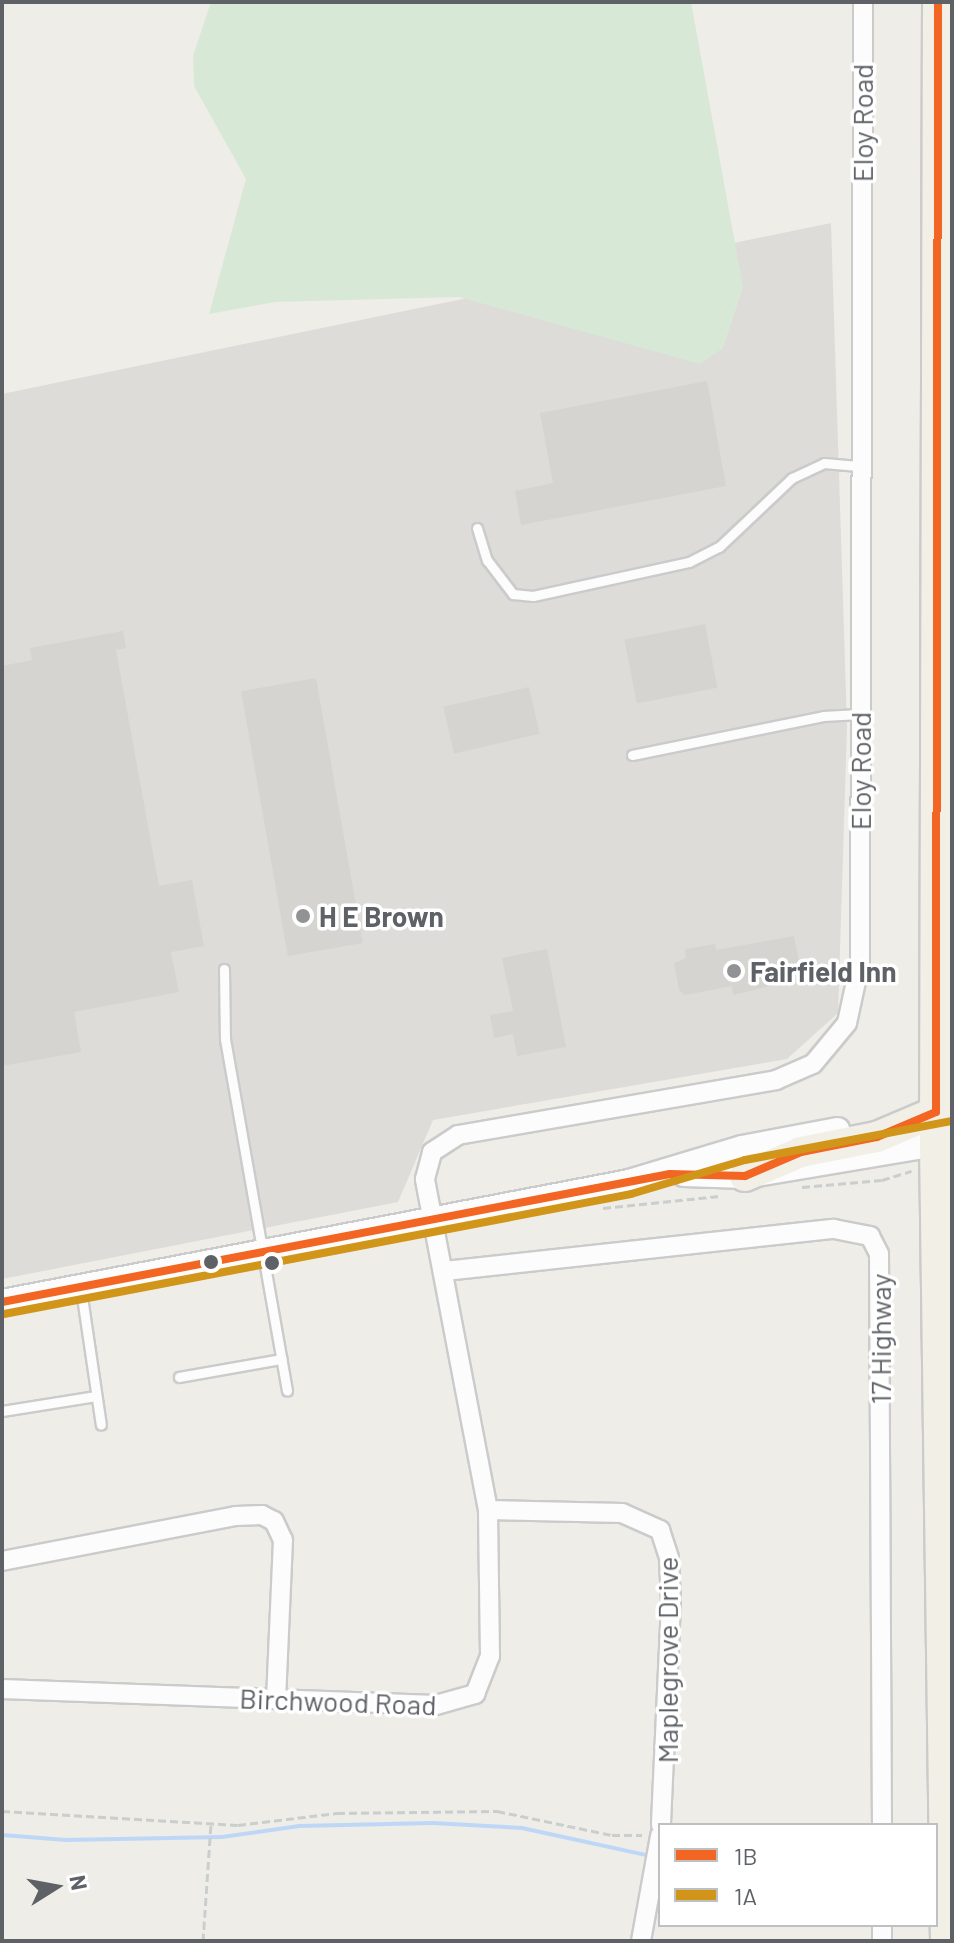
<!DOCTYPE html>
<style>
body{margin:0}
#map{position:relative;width:954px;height:1943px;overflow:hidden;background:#eeede8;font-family:Barlow,sans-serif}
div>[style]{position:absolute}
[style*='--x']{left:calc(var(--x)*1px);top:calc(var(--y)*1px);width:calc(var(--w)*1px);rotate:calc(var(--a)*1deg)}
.industrial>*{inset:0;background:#dddcd8}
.green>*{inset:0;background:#d7e9d6}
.stream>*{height:4px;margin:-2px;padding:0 2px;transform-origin:2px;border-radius:2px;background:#bed7f7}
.building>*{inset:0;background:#d5d4d1;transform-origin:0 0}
.path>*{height:3px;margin-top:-1.5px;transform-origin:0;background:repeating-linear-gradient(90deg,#cacecc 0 8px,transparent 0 12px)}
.roads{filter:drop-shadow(2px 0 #cbcbcb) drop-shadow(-2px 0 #cbcbcb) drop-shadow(0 2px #cbcbcb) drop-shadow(0 -2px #cbcbcb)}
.service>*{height:9px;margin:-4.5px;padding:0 4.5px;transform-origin:4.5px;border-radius:4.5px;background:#fcfcfc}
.minor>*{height:18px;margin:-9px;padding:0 9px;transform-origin:9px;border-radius:9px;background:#fcfcfc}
.secondary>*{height:24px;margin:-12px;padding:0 12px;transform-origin:12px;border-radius:12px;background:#fcfcfc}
.trunk>*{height:30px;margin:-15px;padding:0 15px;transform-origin:15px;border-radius:15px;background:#f2f0e6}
.bus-1>*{height:8px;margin:-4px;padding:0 4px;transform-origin:4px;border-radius:4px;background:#f26522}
.bus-2>*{height:8px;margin:-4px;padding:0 4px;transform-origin:4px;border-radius:4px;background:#d1951a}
.dots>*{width:22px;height:22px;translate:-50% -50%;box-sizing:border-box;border:4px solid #fff;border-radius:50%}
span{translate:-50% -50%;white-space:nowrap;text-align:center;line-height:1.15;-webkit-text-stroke:7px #fff;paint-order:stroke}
.street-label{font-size:28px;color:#5e6166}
.poi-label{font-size:28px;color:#5e6166;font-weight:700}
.left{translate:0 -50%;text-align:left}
.frame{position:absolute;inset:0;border:4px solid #5e6166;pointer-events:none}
.legend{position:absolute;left:658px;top:1823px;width:280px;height:104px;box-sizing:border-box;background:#fff;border:2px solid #bfc0c2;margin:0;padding:10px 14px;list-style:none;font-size:24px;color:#5e6166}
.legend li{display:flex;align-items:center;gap:16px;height:40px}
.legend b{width:40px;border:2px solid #bfc0c2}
.north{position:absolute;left:16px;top:1847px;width:80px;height:80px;-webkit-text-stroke:6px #fff;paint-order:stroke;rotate:79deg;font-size:22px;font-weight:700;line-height:32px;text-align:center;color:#5e6166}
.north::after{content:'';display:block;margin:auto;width:28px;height:36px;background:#5e6166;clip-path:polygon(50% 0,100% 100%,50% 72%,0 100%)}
</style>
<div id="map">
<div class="industrial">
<div style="clip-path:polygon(831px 223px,847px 727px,838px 1013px,787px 1059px,433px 1120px,398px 1202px,2px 1279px,2px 394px)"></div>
</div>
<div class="green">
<div style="clip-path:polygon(211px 2px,691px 2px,743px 287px,723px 348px,700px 364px,459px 297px,275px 302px,209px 314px,246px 179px,194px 86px,193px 56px)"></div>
</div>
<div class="stream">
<div style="--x:2;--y:1835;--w:64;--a:4.5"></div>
<div style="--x:66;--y:1840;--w:156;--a:-1.1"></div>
<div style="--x:222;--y:1837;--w:78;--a:-8.1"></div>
<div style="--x:299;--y:1826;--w:134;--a:-1.3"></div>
<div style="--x:433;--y:1823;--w:89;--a:3.2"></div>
<div style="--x:522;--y:1828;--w:131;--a:12.3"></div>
</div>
<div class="building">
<div style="clip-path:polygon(707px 381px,726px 486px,521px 525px,515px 491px,553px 483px,540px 413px)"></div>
<div style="left:705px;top:624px;width:65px;height:82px;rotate:79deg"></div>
<div style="clip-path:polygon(123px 631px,126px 648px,116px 650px,159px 886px,192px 880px,204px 946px,171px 952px,179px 992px,74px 1012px,81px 1052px,2px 1066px,2px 666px,32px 660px,30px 648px)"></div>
<div style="left:316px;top:678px;width:269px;height:76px;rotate:80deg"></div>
<div style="left:529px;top:687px;width:48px;height:88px;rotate:77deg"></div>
<div style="clip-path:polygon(794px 936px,799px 962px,792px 964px,795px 980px,733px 995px,732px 986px,685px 995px,679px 990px,674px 963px,686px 958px,685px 949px,715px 944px,716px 950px)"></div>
<div style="clip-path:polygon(547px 949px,566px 1047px,517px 1056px,513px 1034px,494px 1038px,490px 1015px,513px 1011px,502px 958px)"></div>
</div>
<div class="path">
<div style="--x:802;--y:1187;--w:80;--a:-5"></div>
<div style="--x:882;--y:1180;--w:31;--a:-17"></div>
<div style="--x:603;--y:1208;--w:117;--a:-5.9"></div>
<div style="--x:2;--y:1811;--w:236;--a:3.4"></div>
<div style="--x:238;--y:1825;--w:100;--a:-6.9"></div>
<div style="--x:337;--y:1813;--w:160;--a:-0.7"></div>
<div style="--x:497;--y:1811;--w:117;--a:11.8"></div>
<div style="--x:612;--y:1835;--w:30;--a:0"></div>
<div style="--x:203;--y:1941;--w:116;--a:-86.1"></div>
</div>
<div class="roads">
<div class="service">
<div style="--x:477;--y:528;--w:34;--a:73"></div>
<div style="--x:487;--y:560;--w:43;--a:52.6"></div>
<div style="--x:513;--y:594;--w:20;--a:6"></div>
<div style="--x:533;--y:596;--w:160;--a:-12.3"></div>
<div style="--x:689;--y:562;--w:34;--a:-27"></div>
<div style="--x:719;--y:547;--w:100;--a:-43.4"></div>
<div style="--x:792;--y:478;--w:35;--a:-25"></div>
<div style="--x:824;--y:463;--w:37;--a:5"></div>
<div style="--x:632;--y:755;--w:195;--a:-11.5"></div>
<div style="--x:823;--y:716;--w:37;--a:-3"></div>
<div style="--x:224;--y:969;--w:70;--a:89.2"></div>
<div style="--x:225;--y:1039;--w:357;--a:80"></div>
<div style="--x:81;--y:1290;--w:136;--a:81.6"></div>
<div style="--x:179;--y:1377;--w:104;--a:-10"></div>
<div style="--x:2;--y:1411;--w:95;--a:-9.1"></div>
</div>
<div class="minor">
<div style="--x:445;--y:1271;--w:391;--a:-6.2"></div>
<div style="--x:834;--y:1229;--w:37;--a:11"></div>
<div style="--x:870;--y:1236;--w:20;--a:63"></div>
<div style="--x:879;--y:1254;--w:571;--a:89.7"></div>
<div style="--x:488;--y:1510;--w:134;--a:1.3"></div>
<div style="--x:622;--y:1513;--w:42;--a:24.1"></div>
<div style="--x:660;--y:1530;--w:29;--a:72"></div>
<div style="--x:669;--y:1558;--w:45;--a:87.5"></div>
<div style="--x:671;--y:1603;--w:222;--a:92.6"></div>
<div style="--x:2;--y:1561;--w:238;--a:-10.9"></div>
<div style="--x:236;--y:1516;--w:26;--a:-2"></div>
<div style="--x:262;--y:1515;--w:13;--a:27"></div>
<div style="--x:274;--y:1521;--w:21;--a:65"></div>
<div style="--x:283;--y:1540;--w:159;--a:92.5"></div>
<div style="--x:2;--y:1689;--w:434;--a:2.1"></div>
<div style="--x:436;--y:1705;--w:41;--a:-15.8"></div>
<div style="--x:475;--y:1694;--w:41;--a:-68.5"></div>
<div style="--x:490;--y:1656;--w:146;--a:-90.8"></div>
<div style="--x:488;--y:1510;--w:337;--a:-100.8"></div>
<div style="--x:425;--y:1179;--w:28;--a:-75"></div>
<div style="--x:432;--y:1152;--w:31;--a:-33"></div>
<div style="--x:458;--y:1135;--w:323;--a:-9.8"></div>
<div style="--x:776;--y:1080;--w:40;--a:-23.4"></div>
<div style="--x:813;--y:1064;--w:53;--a:-50.3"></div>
<div style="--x:847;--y:1023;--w:61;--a:-77.8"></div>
<div style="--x:860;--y:963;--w:961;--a:-89.82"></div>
<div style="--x:641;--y:1941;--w:107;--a:-79.7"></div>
<div style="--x:882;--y:1941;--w:16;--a:-90"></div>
</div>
<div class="secondary">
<div style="--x:684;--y:1174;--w:61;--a:1.9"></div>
<div style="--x:745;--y:1176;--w:193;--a:-9.6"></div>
<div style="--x:2;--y:1302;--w:638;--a:-10.83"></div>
<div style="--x:629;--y:1182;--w:118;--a:-16.7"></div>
<div style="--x:742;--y:1148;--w:97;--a:-10.7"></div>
</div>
<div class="trunk">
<div style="--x:938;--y:2;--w:1142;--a:90.15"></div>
<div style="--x:935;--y:1144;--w:797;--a:89.21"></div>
<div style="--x:745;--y:1176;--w:61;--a:-23.2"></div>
<div style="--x:801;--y:1152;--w:77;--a:-11.2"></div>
<div style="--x:877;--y:1137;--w:64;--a:-23"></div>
</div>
</div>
<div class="bus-1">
<div style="--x:2;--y:1302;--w:680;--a:-10.85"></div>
<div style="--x:670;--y:1174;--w:75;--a:1.5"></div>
<div style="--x:745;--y:1176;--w:61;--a:-23.2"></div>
<div style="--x:801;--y:1152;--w:77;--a:-11.2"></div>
<div style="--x:877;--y:1137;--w:64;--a:-23"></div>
<div style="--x:936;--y:1112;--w:1110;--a:-89.9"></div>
</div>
<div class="bus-2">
<div style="--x:4;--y:1314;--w:638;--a:-10.83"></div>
<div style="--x:631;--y:1194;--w:119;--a:-16.6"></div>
<div style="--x:745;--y:1160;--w:211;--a:-10.7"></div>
</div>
<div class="dots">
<div style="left:303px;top:916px;background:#909294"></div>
<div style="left:734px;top:971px;background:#909294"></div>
<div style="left:211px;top:1262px;background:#5e6166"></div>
<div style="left:272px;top:1263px;background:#5e6166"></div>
</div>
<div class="street-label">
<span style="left:862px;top:123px;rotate:-90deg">Eloy Road</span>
<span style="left:860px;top:771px;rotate:-90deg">Eloy Road</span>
<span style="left:880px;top:1339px;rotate:-90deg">17 Highway</span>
<span style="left:667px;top:1660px;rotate:-90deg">Maplegrove Drive</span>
<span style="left:338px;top:1701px;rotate:2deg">Birchwood Road</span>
</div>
<div class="poi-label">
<span class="left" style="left:319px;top:916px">H E Brown</span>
<span class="left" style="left:750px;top:971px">Fairfield Inn</span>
</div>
<div class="frame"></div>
<ul class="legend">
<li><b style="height:10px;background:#f26522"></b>1B</li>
<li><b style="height:10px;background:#d1951a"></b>1A</li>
</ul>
<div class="north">N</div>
</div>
